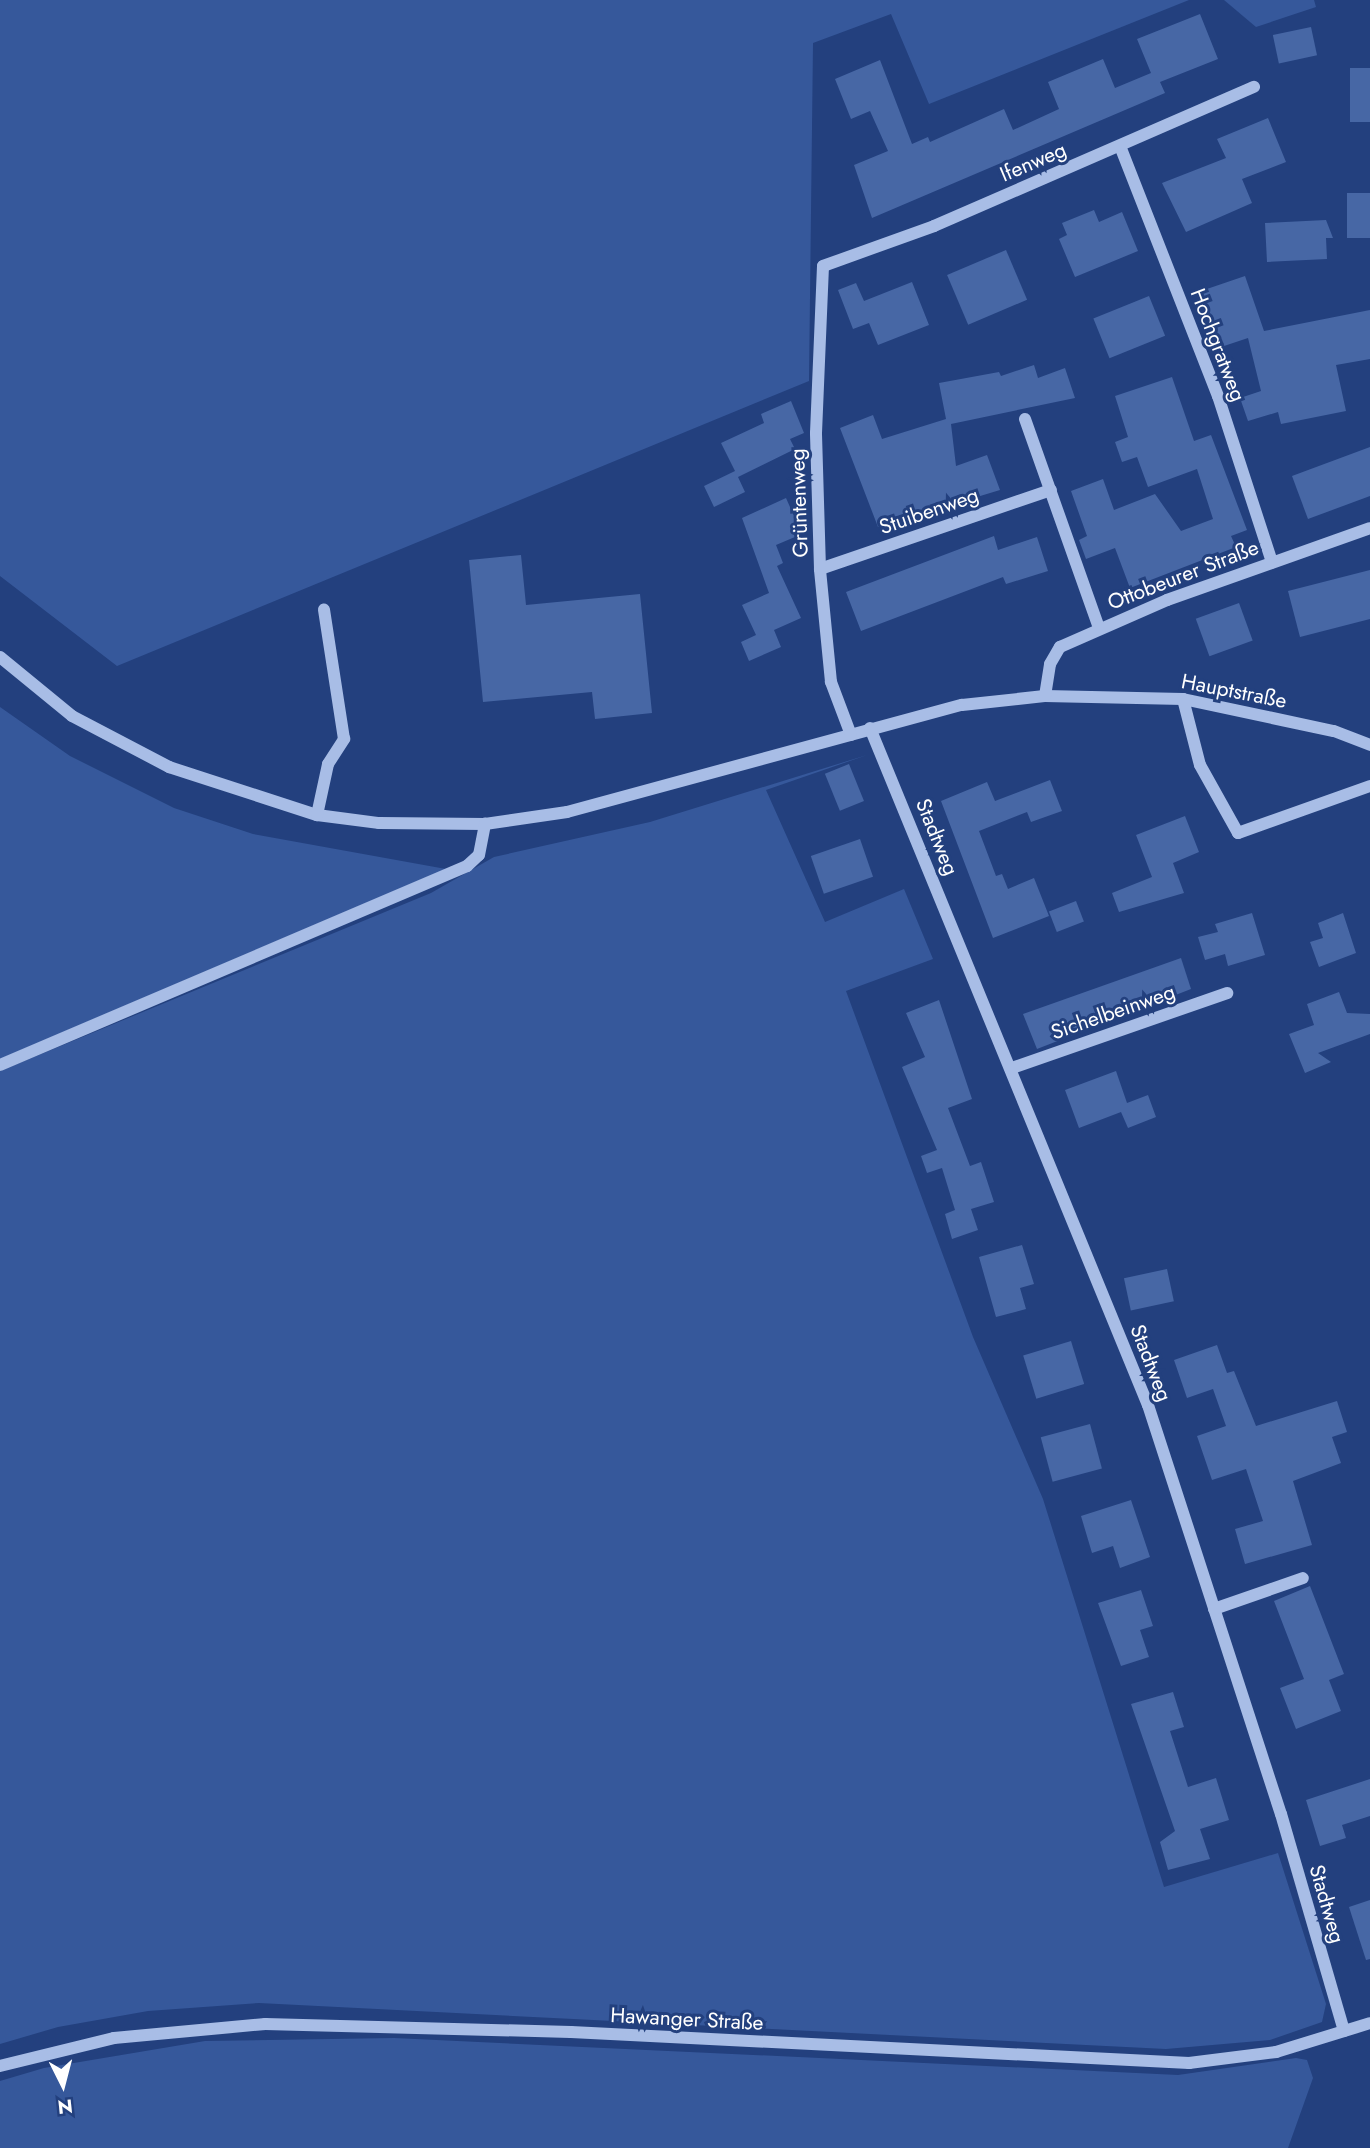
<!DOCTYPE html>
<meta charset="utf-8">
<style>
body{margin:0}
#map{position:relative;width:1370px;height:2148px;overflow:hidden;background:#23407e;font-family:Jost,sans-serif}
div>[style]{position:absolute}
[style*='--x']{left:calc(var(--x)*1px);top:calc(var(--y)*1px);width:calc(var(--w)*1px);rotate:calc(var(--a)*1deg)}
.green>*{inset:0;background:#36589b}
.building>*{inset:0;background:#4767a5;transform-origin:0 0}
.minor>*{height:12px;margin:-6px;padding:0 6px;transform-origin:6px;border-radius:6px;background:#a8bde6}
span{translate:-50% -50%;white-space:nowrap;text-align:center;line-height:1.15;-webkit-text-stroke:6px #23407e;paint-order:stroke}
.street-label{font-size:21px;color:#fff}
.north{position:absolute;left:28px;top:2050px;width:70px;height:70px;-webkit-text-stroke:5px #23407e;paint-order:stroke;rotate:174deg;font-size:19px;font-weight:700;line-height:28px;text-align:center;color:#fff}
.north::after{content:'';display:block;margin:auto;width:24px;height:32px;background:#fff;clip-path:polygon(50% 0,100% 100%,50% 72%,0 100%)}
</style>
<div id="map">
<div class="green">
<div style="clip-path:polygon(0 0,1189px 0,929px 104px,891px 14px,813px 43px,809px 381px,117px 666px,0 576px)"></div>
<div style="clip-path:polygon(1224px 0,1314px 0,1316px 7px,1256px 27px)"></div>
<div style="clip-path:polygon(0 707px,70px 756px,174px 808px,253px 834px,446px 869px,0 1059px)"></div>
<div style="clip-path:polygon(867px 755px,766px 790px,825px 922px,904px 889px,933px 959px,846px 991px,973px 1337px,1043px 1499px,1164px 1887px,1278px 1853px,1326px 2004px,1322px 2022px,1270px 2040px,1166px 2049px,259px 2003px,148px 2011px,58px 2027px,0 2044px,0 1071px,431px 893px,494px 857px,650px 822px)"></div>
<div style="clip-path:polygon(394px 2038px,1178px 2075px,1296px 2058px,1307px 2060px,1313px 2078px,1288px 2148px,0 2148px,0 2081px,44px 2068px,205px 2041px)"></div>
</div>
<div class="building">
<div style="clip-path:polygon(1200px 14px,1218px 59px,1160px 82px,1165px 93px,872px 218px,854px 165px,888px 151px,870px 111px,851px 119px,835px 79px,880px 60px,912px 144px,928px 137px,930px 142px,1004px 109px,1013px 130px,1059px 109px,1048px 82px,1103px 59px,1115px 88px,1151px 73px,1137px 39px)"></div>
<div style="left:1311px;top:27px;width:29px;height:39px;rotate:78deg"></div>
<div style="left:1350px;top:68px;width:20px;height:54px"></div>
<div style="clip-path:polygon(1268px 118px,1286px 162px,1242px 179px,1252px 203px,1186px 232px,1162px 183px,1226px 158px,1217px 139px)"></div>
<div style="left:1347px;top:193px;width:23px;height:45px"></div>
<div style="clip-path:polygon(1094px 210px,1099px 222px,1122px 212px,1138px 251px,1075px 277px,1059px 239px,1067px 235px,1062px 223px)"></div>
<div style="clip-path:polygon(1326px 220px,1333px 238px,1326px 238px,1327px 259px,1267px 262px,1265px 223px)"></div>
<div style="left:1006px;top:250px;width:54px;height:64px;rotate:67deg"></div>
<div style="clip-path:polygon(1245px 276px,1264px 331px,1370px 310px,1370px 359px,1336px 365px,1346px 411px,1281px 424px,1278px 412px,1248px 421px,1240px 398px,1261px 391px,1248px 338px,1221px 347px,1201px 291px)"></div>
<div style="clip-path:polygon(912px 282px,929px 325px,878px 345px,869px 323px,853px 329px,838px 290px,856px 283px,864px 301px)"></div>
<div style="left:1149px;top:296px;width:43px;height:60px;rotate:68deg"></div>
<div style="clip-path:polygon(1034px 365px,1038px 378px,1065px 368px,1075px 398px,951px 424px,956px 466px,987px 455px,1000px 490px,878px 527px,840px 428px,873px 415px,882px 439px,946px 419px,939px 383px,999px 372px,1001px 376px)"></div>
<div style="clip-path:polygon(1172px 377px,1194px 441px,1211px 435px,1247px 530px,1231px 536px,1236px 547px,1130px 588px,1115px 548px,1086px 559px,1079px 540px,1087px 536px,1071px 491px,1103px 479px,1114px 510px,1155px 494px,1181px 531px,1213px 519px,1197px 469px,1148px 487px,1137px 457px,1122px 462px,1115px 442px,1128px 437px,1115px 396px)"></div>
<div style="clip-path:polygon(791px 401px,804px 433px,790px 439px,795px 449px,738px 477px,745px 492px,714px 507px,704px 486px,735px 471px,721px 443px,764px 423px,761px 414px)"></div>
<div style="clip-path:polygon(1370px 447px,1370px 496px,1308px 519px,1292px 476px)"></div>
<div style="clip-path:polygon(786px 498px,802px 534px,776px 545px,783px 563px,777px 566px,801px 618px,774px 630px,781px 647px,749px 661px,741px 642px,756px 635px,742px 605px,769px 593px,742px 518px)"></div>
<div style="clip-path:polygon(994px 536px,998px 550px,1037px 537px,1048px 571px,1006px 584px,1003px 577px,861px 631px,846px 592px)"></div>
<div style="clip-path:polygon(521px 555px,526px 605px,640px 594px,652px 713px,595px 719px,592px 692px,483px 702px,469px 560px)"></div>
<div style="clip-path:polygon(1370px 570px,1370px 619px,1300px 637px,1288px 591px)"></div>
<div style="left:1239px;top:603px;width:40px;height:46px;rotate:70deg"></div>
<div style="left:849px;top:764px;width:40px;height:26px;rotate:68deg"></div>
<div style="clip-path:polygon(1050px 780px,1062px 811px,1031px 822px,1027px 812px,979px 831px,996px 876px,1002px 874px,1008px 889px,1034px 878px,1049px 916px,993px 938px,941px 801px,987px 782px,995px 801px)"></div>
<div style="clip-path:polygon(1185px 816px,1199px 852px,1173px 863px,1184px 893px,1119px 912px,1112px 893px,1152px 877px,1136px 835px)"></div>
<div style="left:860px;top:839px;width:40px;height:52px;rotate:71deg"></div>
<div style="left:1076px;top:901px;width:22px;height:29px;rotate:69deg"></div>
<div style="clip-path:polygon(1252px 913px,1265px 955px,1228px 966px,1225px 954px,1205px 960px,1198px 937px,1218px 932px,1215px 924px)"></div>
<div style="clip-path:polygon(1343px 913px,1356px 953px,1319px 967px,1310px 942px,1323px 938px,1318px 923px)"></div>
<div style="clip-path:polygon(1181px 958px,1191px 989px,1037px 1049px,1023px 1014px)"></div>
<div style="clip-path:polygon(1339px 992px,1347px 1013px,1370px 1014px,1370px 1034px,1318px 1053px,1331px 1062px,1305px 1073px,1289px 1034px,1314px 1025px,1307px 1004px)"></div>
<div style="clip-path:polygon(939px 1000px,972px 1099px,948px 1108px,970px 1166px,981px 1162px,994px 1202px,971px 1209px,978px 1230px,952px 1239px,945px 1214px,955px 1210px,942px 1168px,927px 1173px,921px 1156px,937px 1150px,902px 1067px,925px 1057px,906px 1013px)"></div>
<div style="clip-path:polygon(1116px 1071px,1127px 1103px,1148px 1095px,1156px 1117px,1128px 1128px,1121px 1112px,1079px 1128px,1065px 1090px)"></div>
<div style="clip-path:polygon(1022px 1245px,1034px 1284px,1020px 1288px,1026px 1309px,996px 1317px,979px 1257px)"></div>
<div style="left:1167px;top:1269px;width:33px;height:44px;rotate:78deg"></div>
<div style="left:1071px;top:1341px;width:45px;height:50px;rotate:73deg"></div>
<div style="clip-path:polygon(1217px 1345px,1227px 1373px,1234px 1371px,1256px 1426px,1337px 1401px,1347px 1432px,1332px 1437px,1341px 1463px,1293px 1481px,1312px 1545px,1245px 1564px,1235px 1529px,1263px 1521px,1246px 1469px,1212px 1480px,1197px 1436px,1226px 1426px,1213px 1389px,1187px 1398px,1174px 1360px)"></div>
<div style="left:1090px;top:1424px;width:46px;height:51px;rotate:75deg"></div>
<div style="clip-path:polygon(1131px 1500px,1150px 1557px,1120px 1568px,1113px 1546px,1092px 1553px,1081px 1516px)"></div>
<div style="clip-path:polygon(1310px 1586px,1344px 1674px,1329px 1680px,1341px 1711px,1296px 1729px,1280px 1688px,1304px 1679px,1274px 1601px)"></div>
<div style="clip-path:polygon(1141px 1590px,1153px 1626px,1140px 1630px,1149px 1657px,1121px 1666px,1098px 1603px)"></div>
<div style="clip-path:polygon(1173px 1692px,1184px 1727px,1170px 1731px,1188px 1787px,1216px 1778px,1229px 1820px,1200px 1829px,1210px 1859px,1168px 1870px,1160px 1842px,1175px 1831px,1131px 1704px)"></div>
<div style="clip-path:polygon(1370px 1779px,1370px 1816px,1342px 1825px,1346px 1838px,1320px 1846px,1306px 1800px)"></div>
<div style="clip-path:polygon(1370px 1900px,1370px 1959px,1366px 1960px,1349px 1907px)"></div>
</div>
<div class="minor">
<div style="--x:1120;--y:146;--w:269;--a:68.6"></div>
<div style="--x:1218;--y:396;--w:175;--a:72"></div>
<div style="--x:1025;--y:419;--w:222;--a:70.5"></div>
<div style="--x:820;--y:569;--w:244;--a:-18.9"></div>
<div style="--x:0;--y:657;--w:93;--a:39.3"></div>
<div style="--x:72;--y:716;--w:110;--a:27.7"></div>
<div style="--x:169;--y:767;--w:156;--a:18"></div>
<div style="--x:317;--y:815;--w:63;--a:7.4"></div>
<div style="--x:379;--y:823;--w:106;--a:0.5"></div>
<div style="--x:485;--y:824;--w:83;--a:-8.3"></div>
<div style="--x:567;--y:812;--w:409;--a:-15.2"></div>
<div style="--x:962;--y:705;--w:83;--a:-6.2"></div>
<div style="--x:1045;--y:696;--w:138;--a:1.2"></div>
<div style="--x:1183;--y:699;--w:154;--a:12"></div>
<div style="--x:1334;--y:731;--w:39;--a:21"></div>
<div style="--x:1045;--y:696;--w:32;--a:-81"></div>
<div style="--x:1050;--y:664;--w:20;--a:-60"></div>
<div style="--x:1060;--y:647;--w:117;--a:-23.7"></div>
<div style="--x:1167;--y:600;--w:215;--a:-19.5"></div>
<div style="--x:1183;--y:699;--w:68;--a:75.6"></div>
<div style="--x:1200;--y:765;--w:78;--a:60.8"></div>
<div style="--x:1238;--y:833;--w:140;--a:-19.6"></div>
<div style="--x:870;--y:728;--w:732;--a:67.68"></div>
<div style="--x:1148;--y:1405;--w:430;--a:72"></div>
<div style="--x:1281;--y:1814;--w:226;--a:73.8"></div>
<div style="--x:851;--y:735;--w:57;--a:-110.7"></div>
<div style="--x:831;--y:682;--w:114;--a:-95.6"></div>
<div style="--x:820;--y:569;--w:136;--a:-91.7"></div>
<div style="--x:816;--y:433;--w:167;--a:-87.6"></div>
<div style="--x:823;--y:266;--w:118;--a:-19.8"></div>
<div style="--x:934;--y:226;--w:349;--a:-23.5"></div>
<div style="--x:317;--y:815;--w:52;--a:-77.8"></div>
<div style="--x:328;--y:764;--w:30;--a:-57"></div>
<div style="--x:344;--y:739;--w:131;--a:-98.8"></div>
<div style="--x:0;--y:1065;--w:508;--a:-23.08"></div>
<div style="--x:467;--y:866;--w:16;--a:-43"></div>
<div style="--x:479;--y:855;--w:32;--a:-79"></div>
<div style="--x:1012;--y:1068;--w:228;--a:-19.2"></div>
<div style="--x:1214;--y:1609;--w:94;--a:-19.2"></div>
<div style="--x:0;--y:2066;--w:117;--a:-13.8"></div>
<div style="--x:114;--y:2038;--w:152;--a:-5.3"></div>
<div style="--x:265;--y:2024;--w:306;--a:1.5"></div>
<div style="--x:571;--y:2032;--w:619;--a:2.87"></div>
<div style="--x:1189;--y:2063;--w:88;--a:-7.2"></div>
<div style="--x:1276;--y:2052;--w:98;--a:-17.1"></div>
</div>
<div class="street-label">
<span style="left:1033px;top:162px;rotate:-23deg">Ifenweg</span>
<span style="left:1218px;top:345px;rotate:69deg">Hochgratweg</span>
<span style="left:799px;top:503px;rotate:-92deg">Grüntenweg</span>
<span style="left:929px;top:511px;rotate:-19deg">Stuibenweg</span>
<span style="left:1183px;top:575px;rotate:-21deg">Ottobeurer Straße</span>
<span style="left:1234px;top:691px;rotate:11deg">Hauptstraße</span>
<span style="left:937px;top:837px;rotate:68deg">Stadtweg</span>
<span style="left:1113px;top:1012px;rotate:-19deg">Sichelbeinweg</span>
<span style="left:1151px;top:1363px;rotate:69deg">Stadtweg</span>
<span style="left:1327px;top:1904px;rotate:74deg">Stadtweg</span>
<span style="left:687px;top:2019px;rotate:3deg">Hawanger Straße</span>
</div>
<div class="north">N</div>
</div>
